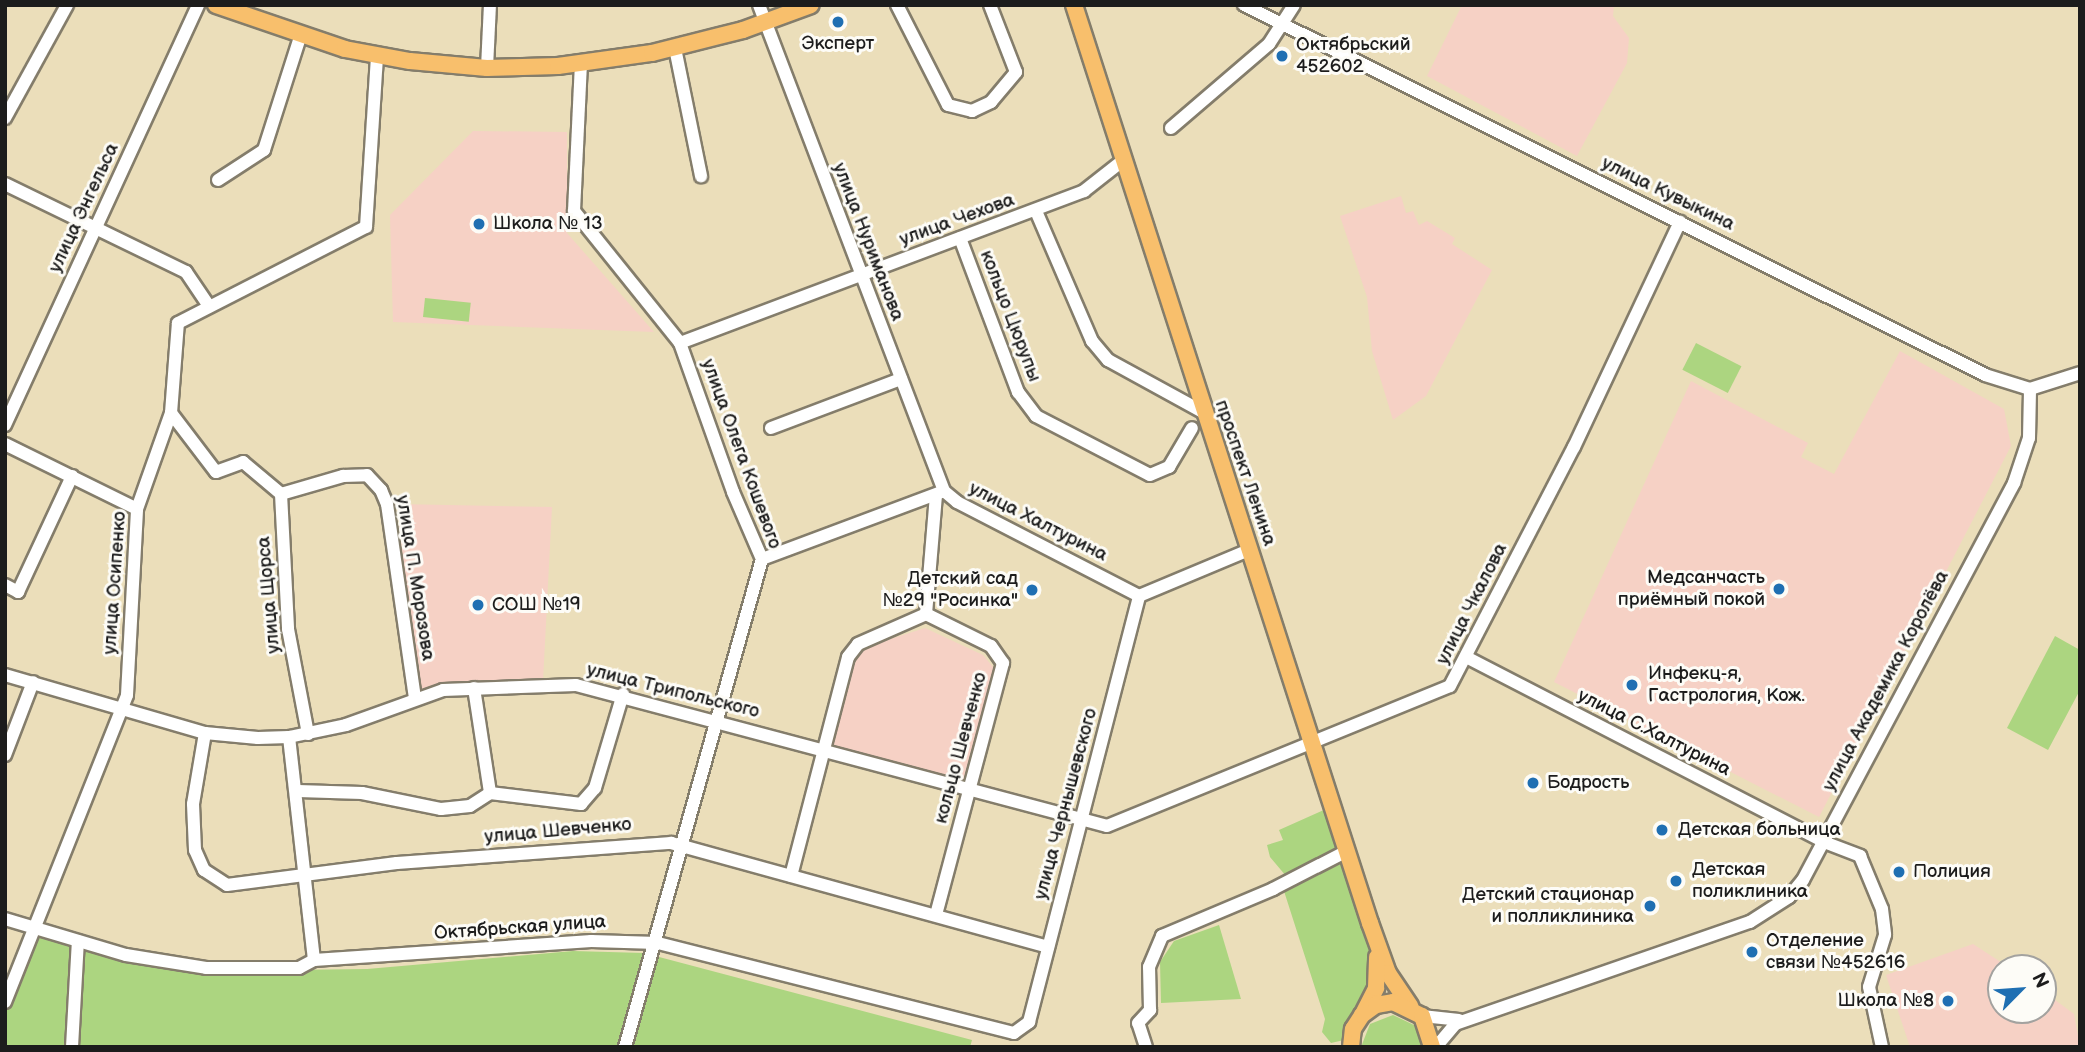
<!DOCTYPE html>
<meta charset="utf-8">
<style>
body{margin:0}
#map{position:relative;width:2085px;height:1052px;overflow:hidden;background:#ebdeba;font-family:"Balsamiq Sans",sans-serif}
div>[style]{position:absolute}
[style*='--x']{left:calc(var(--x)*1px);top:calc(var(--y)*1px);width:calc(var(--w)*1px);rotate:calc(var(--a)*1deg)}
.built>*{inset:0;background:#f6d1c5}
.green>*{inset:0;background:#acd580;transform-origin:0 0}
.roads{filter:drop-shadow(2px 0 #847d6b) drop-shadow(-2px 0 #847d6b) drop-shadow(0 2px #847d6b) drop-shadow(0 -2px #847d6b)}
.minor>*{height:12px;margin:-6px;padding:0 6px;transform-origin:6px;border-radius:6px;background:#fff}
.major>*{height:16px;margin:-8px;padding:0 8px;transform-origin:8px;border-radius:8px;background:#f8bf6c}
.dots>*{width:19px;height:19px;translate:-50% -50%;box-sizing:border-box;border:4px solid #fdfcf7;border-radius:50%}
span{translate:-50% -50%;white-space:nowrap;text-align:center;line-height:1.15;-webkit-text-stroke:6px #fdfcf7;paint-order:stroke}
.poi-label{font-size:19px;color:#1c1c1c}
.left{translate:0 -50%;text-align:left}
.right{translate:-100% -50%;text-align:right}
.street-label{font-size:19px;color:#1c1c1c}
.frame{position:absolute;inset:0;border:7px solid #1c1c1c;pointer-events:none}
.north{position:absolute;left:1987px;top:954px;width:70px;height:70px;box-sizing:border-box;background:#fdfcf7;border:2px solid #a3a29f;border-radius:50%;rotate:65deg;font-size:19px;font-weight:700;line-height:28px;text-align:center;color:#1c1c1c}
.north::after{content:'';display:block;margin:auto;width:24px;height:32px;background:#1f6fb2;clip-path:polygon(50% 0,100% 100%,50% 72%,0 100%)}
</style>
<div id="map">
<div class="built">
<div style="clip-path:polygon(1462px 5px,1614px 5px,1613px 16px,1629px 38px,1627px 63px,1577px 156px,1427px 76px)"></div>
<div style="clip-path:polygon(473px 131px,567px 132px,567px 233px,654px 332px,393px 322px,390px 215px)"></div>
<div style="clip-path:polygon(1401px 196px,1406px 213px,1413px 211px,1419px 225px,1427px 221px,1455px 238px,1452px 244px,1492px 270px,1426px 396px,1393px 420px,1372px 351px,1367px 297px,1340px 216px)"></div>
<div style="clip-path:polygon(1900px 351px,2004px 409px,2011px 446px,1819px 817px,1554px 682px,1691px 381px,1808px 443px,1801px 457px,1834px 474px)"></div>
<div style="clip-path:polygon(397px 504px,552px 507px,543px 681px,486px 680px,417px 690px)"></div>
<div style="clip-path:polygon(925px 628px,983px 655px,993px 667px,995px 682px,968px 783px,828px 744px,851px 662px,862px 648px)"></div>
<div style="clip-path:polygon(1973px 944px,2010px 968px,2001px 968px,2001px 1010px,2043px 1010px,2043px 991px,2074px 1014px,2080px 1047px,1910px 1047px,1886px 975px)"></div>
</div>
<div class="green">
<div style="left:425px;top:298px;width:46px;height:19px;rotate:6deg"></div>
<div style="left:1696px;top:343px;width:51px;height:30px;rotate:27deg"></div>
<div style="clip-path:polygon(2055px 636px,2080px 650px,2080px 690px,2048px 750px,2007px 728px)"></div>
<div style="clip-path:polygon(1326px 809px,1338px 845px,1328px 856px,1286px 876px,1270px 857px,1267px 845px,1283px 840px,1279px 830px)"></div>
<div style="clip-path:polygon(1332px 864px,1344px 864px,1374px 959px,1366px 1002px,1350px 1017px,1344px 1040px,1331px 1043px,1322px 1032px,1325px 1019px,1283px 888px)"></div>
<div style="clip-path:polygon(1219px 925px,1241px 999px,1161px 1003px,1160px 962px,1174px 941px)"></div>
<div style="clip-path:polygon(43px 936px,205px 971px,367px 969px,573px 951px,644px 953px,972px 1040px,970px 1047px,5px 1047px,5px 1010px,33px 942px)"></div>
<div style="clip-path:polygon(1393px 1015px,1416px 1026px,1423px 1047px,1361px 1047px,1370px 1024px)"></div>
</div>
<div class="roads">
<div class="minor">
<div style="--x:759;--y:5;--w:520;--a:69.16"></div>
<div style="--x:944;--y:491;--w:17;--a:40"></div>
<div style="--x:957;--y:502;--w:205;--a:27.3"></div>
<div style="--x:897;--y:5;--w:112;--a:63"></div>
<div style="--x:948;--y:105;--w:25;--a:14"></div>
<div style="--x:972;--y:111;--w:21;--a:-25"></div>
<div style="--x:991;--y:102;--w:39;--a:-50"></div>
<div style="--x:1016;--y:72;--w:72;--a:-111.2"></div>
<div style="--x:1244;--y:5;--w:828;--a:26.53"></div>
<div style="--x:1985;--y:375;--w:47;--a:17.3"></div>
<div style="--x:2030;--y:389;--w:52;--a:-17.7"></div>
<div style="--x:675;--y:48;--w:131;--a:78.5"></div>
<div style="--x:581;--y:63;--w:148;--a:92.7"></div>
<div style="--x:574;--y:211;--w:169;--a:51.2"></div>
<div style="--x:680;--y:343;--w:158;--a:70.4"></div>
<div style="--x:733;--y:492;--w:73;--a:66.6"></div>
<div style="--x:762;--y:559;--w:507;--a:105.68"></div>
<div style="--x:487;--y:68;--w:63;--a:-87.3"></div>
<div style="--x:5;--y:118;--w:129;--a:-61.2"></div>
<div style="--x:1171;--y:128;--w:129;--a:-40.6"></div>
<div style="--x:1269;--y:44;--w:46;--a:-57.3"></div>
<div style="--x:218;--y:180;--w:55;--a:-33.1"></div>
<div style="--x:264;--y:150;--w:119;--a:-72.3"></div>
<div style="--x:5;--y:184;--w:201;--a:25.9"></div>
<div style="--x:186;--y:272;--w:40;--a:56"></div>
<div style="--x:1036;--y:211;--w:142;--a:66.7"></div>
<div style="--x:1092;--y:341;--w:25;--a:50"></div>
<div style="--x:1108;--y:360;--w:108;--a:28.7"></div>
<div style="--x:960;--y:238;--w:165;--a:69.4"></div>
<div style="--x:1018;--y:392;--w:30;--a:53"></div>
<div style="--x:1036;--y:416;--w:128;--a:27.4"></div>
<div style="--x:1150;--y:475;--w:21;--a:-23"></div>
<div style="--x:1169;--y:467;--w:45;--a:-59.5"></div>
<div style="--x:680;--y:343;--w:432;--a:-20.6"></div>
<div style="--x:1084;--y:191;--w:47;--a:-38.1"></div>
<div style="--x:171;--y:413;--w:74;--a:52.7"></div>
<div style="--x:216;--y:472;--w:29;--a:-20"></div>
<div style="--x:243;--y:462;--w:50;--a:40.1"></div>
<div style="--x:5;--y:425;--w:462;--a:-65.3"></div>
<div style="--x:771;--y:428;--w:139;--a:-20.7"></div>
<div style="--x:5;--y:444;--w:147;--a:26.2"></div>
<div style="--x:281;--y:494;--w:65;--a:-16.2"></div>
<div style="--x:343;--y:476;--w:24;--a:-2"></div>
<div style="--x:367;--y:475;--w:21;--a:47"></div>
<div style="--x:381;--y:490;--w:15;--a:67"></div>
<div style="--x:387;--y:504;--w:196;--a:81.8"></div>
<div style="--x:281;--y:494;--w:135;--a:87"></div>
<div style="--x:288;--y:629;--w:107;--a:79.2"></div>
<div style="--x:762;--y:559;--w:194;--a:-20.5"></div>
<div style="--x:5;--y:585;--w:15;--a:28"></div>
<div style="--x:18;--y:592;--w:128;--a:-65"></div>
<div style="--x:1139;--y:596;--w:114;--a:-22.7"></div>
<div style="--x:926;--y:614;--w:118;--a:-85.2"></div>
<div style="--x:1468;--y:658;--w:401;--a:27.3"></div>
<div style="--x:1824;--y:842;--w:39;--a:21"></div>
<div style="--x:1860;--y:856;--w:57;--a:67.5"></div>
<div style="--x:1882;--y:909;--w:26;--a:83"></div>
<div style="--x:1885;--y:935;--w:54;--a:107.1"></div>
<div style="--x:1869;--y:987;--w:61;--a:77.8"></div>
<div style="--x:5;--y:675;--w:208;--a:16.2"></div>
<div style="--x:205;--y:733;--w:53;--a:5.4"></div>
<div style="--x:258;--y:738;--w:31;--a:-2"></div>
<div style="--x:289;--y:737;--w:58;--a:-11.9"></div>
<div style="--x:346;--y:725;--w:103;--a:-19.8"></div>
<div style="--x:443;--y:690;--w:133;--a:-2.2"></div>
<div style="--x:576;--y:685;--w:549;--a:14.87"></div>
<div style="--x:1107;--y:826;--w:370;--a:-22.2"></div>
<div style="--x:1450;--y:686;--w:269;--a:-62.6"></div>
<div style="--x:1574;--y:447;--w:249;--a:-64.8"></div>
<div style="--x:474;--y:688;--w:106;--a:81.3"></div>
<div style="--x:205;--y:733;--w:72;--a:99.6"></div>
<div style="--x:193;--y:804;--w:46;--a:87.5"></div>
<div style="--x:195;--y:850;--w:22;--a:66"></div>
<div style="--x:204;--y:870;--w:27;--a:33"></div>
<div style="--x:227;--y:885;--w:171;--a:-7.4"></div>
<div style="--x:397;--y:863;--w:275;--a:-4.2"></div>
<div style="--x:671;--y:843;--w:391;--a:15.4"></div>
<div style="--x:289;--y:737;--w:224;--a:83.6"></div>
<div style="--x:5;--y:755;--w:78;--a:-69"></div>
<div style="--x:298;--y:791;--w:64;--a:1.8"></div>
<div style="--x:362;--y:793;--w:81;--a:11.4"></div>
<div style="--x:441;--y:809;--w:29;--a:-6"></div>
<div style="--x:470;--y:806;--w:24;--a:-33"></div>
<div style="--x:490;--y:793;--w:92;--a:6.9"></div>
<div style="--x:581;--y:804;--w:21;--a:-49"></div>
<div style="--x:595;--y:788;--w:98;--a:-73.4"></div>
<div style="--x:791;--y:876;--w:226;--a:-75.4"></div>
<div style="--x:848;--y:657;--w:16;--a:-52"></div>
<div style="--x:858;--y:644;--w:74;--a:-23.8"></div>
<div style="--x:926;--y:614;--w:72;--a:26.2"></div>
<div style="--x:991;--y:646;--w:21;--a:55"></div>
<div style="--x:1003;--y:663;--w:261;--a:104.9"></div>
<div style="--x:5;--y:919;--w:126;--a:16.6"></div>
<div style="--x:126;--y:955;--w:81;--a:9.2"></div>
<div style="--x:206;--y:968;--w:93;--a:0"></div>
<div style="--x:299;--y:968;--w:17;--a:-28"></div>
<div style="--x:314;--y:960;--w:278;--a:-3.9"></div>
<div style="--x:591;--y:941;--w:67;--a:1.7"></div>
<div style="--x:658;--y:943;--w:367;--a:14.2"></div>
<div style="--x:1014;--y:1033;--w:19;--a:-36"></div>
<div style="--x:1029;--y:1022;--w:440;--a:-75.5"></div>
<div style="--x:5;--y:1002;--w:330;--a:-68.3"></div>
<div style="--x:127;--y:695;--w:186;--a:-86.9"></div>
<div style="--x:137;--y:509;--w:102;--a:-70.5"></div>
<div style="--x:171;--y:413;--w:90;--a:-85.6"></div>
<div style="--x:178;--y:323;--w:211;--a:-27.1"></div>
<div style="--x:366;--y:227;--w:171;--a:-86.3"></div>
<div style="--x:1422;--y:1016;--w:37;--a:6"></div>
<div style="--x:72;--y:1047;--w:106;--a:-86.8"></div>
<div style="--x:1146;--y:1047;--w:25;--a:-108"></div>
<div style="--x:1138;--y:1023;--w:18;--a:-47"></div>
<div style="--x:1150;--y:1010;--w:43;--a:-91.3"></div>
<div style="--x:1149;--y:967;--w:34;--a:-67"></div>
<div style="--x:1162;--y:936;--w:121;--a:-22.9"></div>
<div style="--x:1273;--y:889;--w:83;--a:-27.2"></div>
<div style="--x:1436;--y:1047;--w:30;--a:-50"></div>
<div style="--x:1455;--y:1024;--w:312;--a:-19.1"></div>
<div style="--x:1750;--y:922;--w:46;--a:-32.7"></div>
<div style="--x:1789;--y:897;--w:22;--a:-51"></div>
<div style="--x:1803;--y:880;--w:450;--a:-62"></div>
<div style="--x:2014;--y:483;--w:47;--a:-71.6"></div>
<div style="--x:2029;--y:438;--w:49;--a:-88.8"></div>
</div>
<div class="major">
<div style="--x:216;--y:5;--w:136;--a:18.8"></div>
<div style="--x:345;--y:49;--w:66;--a:10.5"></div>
<div style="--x:410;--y:61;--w:77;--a:5.2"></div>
<div style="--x:487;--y:68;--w:71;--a:-1.6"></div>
<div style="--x:558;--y:66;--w:95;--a:-7.9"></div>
<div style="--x:652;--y:53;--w:94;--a:-14.2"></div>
<div style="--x:743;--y:30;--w:72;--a:-20.2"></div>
<div style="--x:1074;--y:5;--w:965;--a:72.13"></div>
<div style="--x:1370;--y:923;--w:53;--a:70.2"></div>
<div style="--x:1388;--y:973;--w:40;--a:56"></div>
<div style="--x:1364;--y:1012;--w:27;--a:-63"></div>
<div style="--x:1376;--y:988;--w:31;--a:-88"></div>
<div style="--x:1351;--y:1047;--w:18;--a:-84"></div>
<div style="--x:1353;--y:1029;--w:17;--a:-57"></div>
<div style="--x:1362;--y:1015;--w:17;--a:-36"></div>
<div style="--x:1376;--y:1005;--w:17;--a:-10"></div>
<div style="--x:1393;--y:1002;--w:32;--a:26"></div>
<div style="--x:1422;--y:1016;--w:33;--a:72"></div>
</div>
</div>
<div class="dots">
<div style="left:838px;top:22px;background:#1f6fb2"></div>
<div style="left:1282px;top:56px;background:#1f6fb2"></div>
<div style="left:479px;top:224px;background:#1f6fb2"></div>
<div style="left:1779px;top:589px;background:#1f6fb2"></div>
<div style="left:1032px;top:590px;background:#1f6fb2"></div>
<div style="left:478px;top:605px;background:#1f6fb2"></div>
<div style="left:1632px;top:685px;background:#1f6fb2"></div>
<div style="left:1533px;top:783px;background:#1f6fb2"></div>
<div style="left:1662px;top:830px;background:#1f6fb2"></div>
<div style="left:1899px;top:872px;background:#1f6fb2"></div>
<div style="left:1676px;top:881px;background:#1f6fb2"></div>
<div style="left:1650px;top:906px;background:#1f6fb2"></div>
<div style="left:1752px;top:952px;background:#1f6fb2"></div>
<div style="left:1948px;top:1001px;background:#1f6fb2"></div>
</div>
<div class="poi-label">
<span style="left:838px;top:44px">Эксперт</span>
<span class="left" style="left:1296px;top:56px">Октябрьский<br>452602</span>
<span class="left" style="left:493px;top:224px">Школа № 13</span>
<span class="right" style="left:1765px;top:589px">Медсанчасть<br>приёмный покой</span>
<span class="right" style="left:1018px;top:590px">Детский сад<br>№29 "Росинка"</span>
<span class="left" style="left:492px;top:605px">СОШ №19</span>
<span class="left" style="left:1648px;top:685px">Инфекц-я,<br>Гастрология, Кож.</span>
<span class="left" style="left:1547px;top:783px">Бодрость</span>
<span class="left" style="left:1678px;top:830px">Детская больница</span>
<span class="left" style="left:1692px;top:881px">Детская<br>поликлиника</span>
<span class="left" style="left:1913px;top:872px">Полиция</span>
<span class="right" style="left:1634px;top:906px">Детский стационар<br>и полликлиника</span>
<span class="left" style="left:1766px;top:952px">Отделение<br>связи №452616</span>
<span class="right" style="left:1934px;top:1001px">Школа №8</span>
</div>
<div class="street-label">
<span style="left:1668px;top:194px;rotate:26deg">улица Кувыкина</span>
<span style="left:84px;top:208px;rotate:-65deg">улица Энгельса</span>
<span style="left:957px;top:220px;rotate:-20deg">улица Чехова</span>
<span style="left:868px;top:242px;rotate:69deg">улица Нуриманова</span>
<span style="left:1010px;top:316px;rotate:69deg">кольцо Цюрупы</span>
<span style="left:741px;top:454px;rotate:70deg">улица Олега Кошевого</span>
<span style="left:1245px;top:473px;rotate:71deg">проспект Ленина</span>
<span style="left:1038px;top:522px;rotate:27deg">улица Халтурина</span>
<span style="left:415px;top:578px;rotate:81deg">улица П. Морозова</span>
<span style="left:115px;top:583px;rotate:-86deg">улица Осипенко</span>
<span style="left:269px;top:595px;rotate:-95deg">улица Щорса</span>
<span style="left:1472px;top:604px;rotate:-63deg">улица Чкалова</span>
<span style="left:1886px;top:681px;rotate:-62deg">улица Академика Королёва</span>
<span style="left:673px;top:691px;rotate:14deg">улица Трипольского</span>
<span style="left:1654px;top:733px;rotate:27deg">улица С.Халтурина</span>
<span style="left:961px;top:748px;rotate:-75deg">кольцо Шевченко</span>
<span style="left:1066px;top:804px;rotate:-75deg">улица Чернышевского</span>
<span style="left:558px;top:831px;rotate:-5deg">улица Шевченко</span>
<span style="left:520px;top:928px;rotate:-4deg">Октябрьская улица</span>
</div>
<div class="frame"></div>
<div class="north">N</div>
</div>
